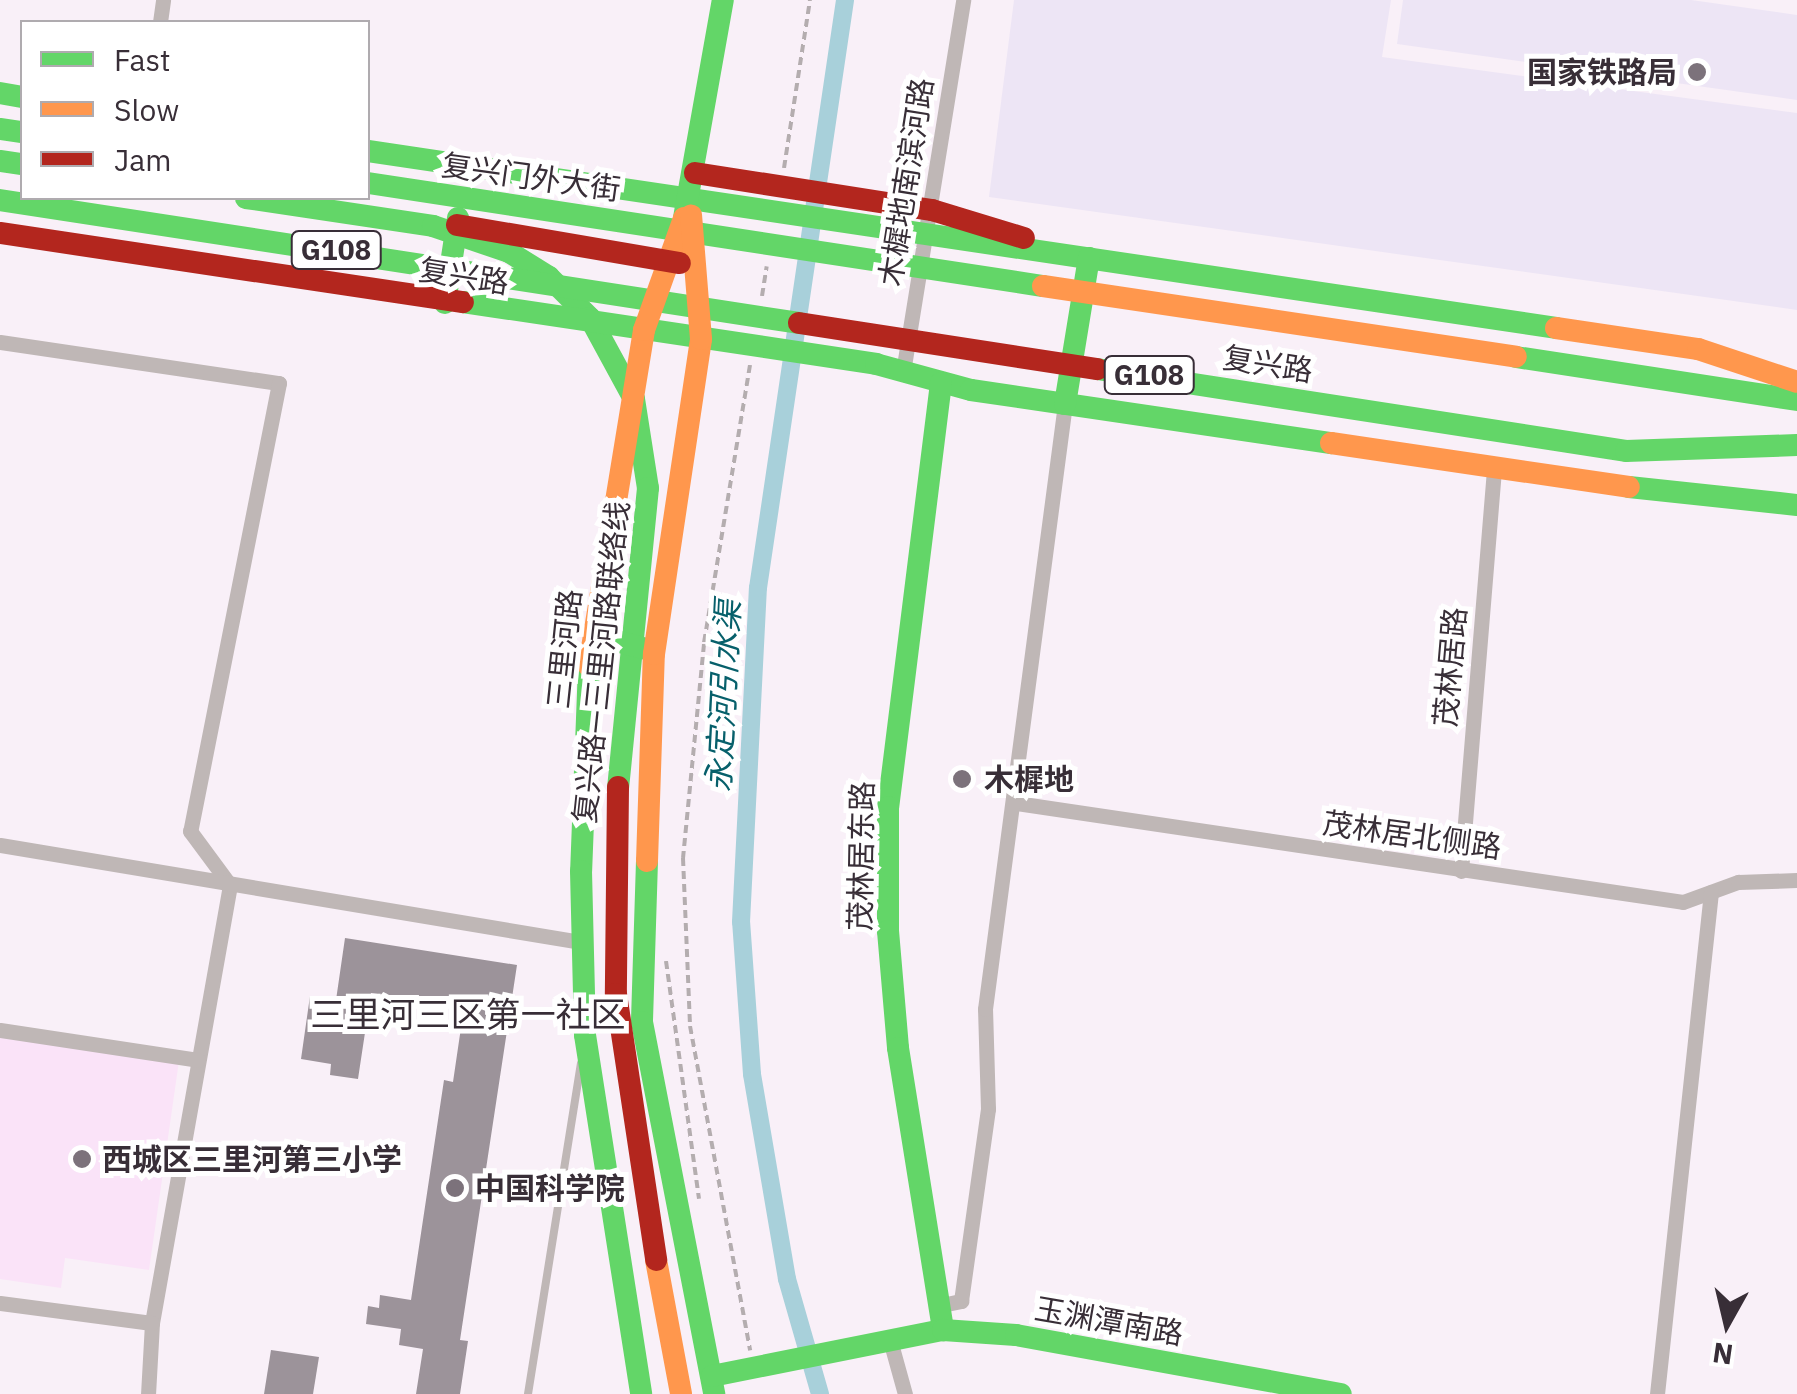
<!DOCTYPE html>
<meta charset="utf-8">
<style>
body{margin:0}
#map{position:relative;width:1797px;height:1394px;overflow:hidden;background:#f9f0f8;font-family:"IBM Plex Sans","Noto Sans SC",sans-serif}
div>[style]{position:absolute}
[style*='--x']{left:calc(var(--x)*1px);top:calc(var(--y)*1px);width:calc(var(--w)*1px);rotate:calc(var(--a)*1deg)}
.commercial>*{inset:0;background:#ede5f5}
.built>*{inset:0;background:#fae3f8}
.canal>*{height:18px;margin:-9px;padding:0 9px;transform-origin:9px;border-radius:9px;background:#a8d0da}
.building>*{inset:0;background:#9c939a}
.path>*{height:4px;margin-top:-2px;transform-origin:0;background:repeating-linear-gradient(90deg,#b4adaf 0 8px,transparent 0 13px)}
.lane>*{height:8px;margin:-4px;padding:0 4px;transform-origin:4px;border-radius:4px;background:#bfb7b6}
.street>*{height:15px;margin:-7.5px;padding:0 7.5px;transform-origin:7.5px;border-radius:7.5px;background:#bfb7b6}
.fast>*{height:22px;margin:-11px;padding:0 11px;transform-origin:11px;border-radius:11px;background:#63d668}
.slow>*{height:22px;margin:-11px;padding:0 11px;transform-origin:11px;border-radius:11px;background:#ff974d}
.jam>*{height:22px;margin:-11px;padding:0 11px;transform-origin:11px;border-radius:11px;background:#b3261e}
.dots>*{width:28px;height:28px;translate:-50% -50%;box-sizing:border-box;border:5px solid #fff;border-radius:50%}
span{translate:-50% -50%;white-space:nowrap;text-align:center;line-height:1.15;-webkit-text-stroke:10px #fff;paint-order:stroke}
.shield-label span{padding:2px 8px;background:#fff;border:2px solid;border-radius:8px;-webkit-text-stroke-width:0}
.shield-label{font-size:28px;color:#382e37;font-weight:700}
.poi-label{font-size:30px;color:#382e37;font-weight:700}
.right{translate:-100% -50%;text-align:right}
.left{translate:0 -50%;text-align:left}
.street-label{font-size:30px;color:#382e37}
.water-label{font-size:32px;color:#07606b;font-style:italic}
.quarter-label{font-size:35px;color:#382e37}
.legend{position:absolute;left:20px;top:20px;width:350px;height:180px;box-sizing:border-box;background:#fff;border:2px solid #afabaf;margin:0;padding:12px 18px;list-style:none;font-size:30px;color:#382e37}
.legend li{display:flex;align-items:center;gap:20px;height:50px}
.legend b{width:50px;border:2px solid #afabaf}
.north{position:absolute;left:1677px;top:1274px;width:100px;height:100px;-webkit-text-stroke:8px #fff;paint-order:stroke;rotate:188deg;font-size:28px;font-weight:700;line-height:40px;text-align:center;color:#382e37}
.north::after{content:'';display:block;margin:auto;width:35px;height:45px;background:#382e37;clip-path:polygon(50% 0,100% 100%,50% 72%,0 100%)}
</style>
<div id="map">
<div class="commercial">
<div style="clip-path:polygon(1014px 0,1391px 0,1382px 57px,1797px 113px,1797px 310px,989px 197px)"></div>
<div style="clip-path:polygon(1403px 0,1691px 0,1797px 15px,1797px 100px,1397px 44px)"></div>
</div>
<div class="built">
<div style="clip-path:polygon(0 1035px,179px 1061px,149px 1270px,65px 1258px,61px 1288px,0 1279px)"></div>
</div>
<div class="canal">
<div style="--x:820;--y:1394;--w:120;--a:-106"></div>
<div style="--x:787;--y:1279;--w:208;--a:-99.7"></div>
<div style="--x:752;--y:1074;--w:152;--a:-94.1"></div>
<div style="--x:741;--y:922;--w:334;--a:-87.1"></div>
<div style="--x:758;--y:588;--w:594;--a:-81.58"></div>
</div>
<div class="building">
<div style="clip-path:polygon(345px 938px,517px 965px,460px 1340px,468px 1341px,460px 1394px,416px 1394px,423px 1349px,399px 1345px,401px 1329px,366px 1324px,368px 1306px,379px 1308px,380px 1295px,411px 1300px,444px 1080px,453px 1082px,464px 1007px,371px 993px,358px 1079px,330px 1075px,331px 1064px,301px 1059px,310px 996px,336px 1000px)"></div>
<div style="clip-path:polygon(271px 1350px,319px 1357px,313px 1394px,264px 1394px)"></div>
</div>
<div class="path">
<div style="--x:784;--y:168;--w:170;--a:-81.2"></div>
<div style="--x:762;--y:296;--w:30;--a:-81"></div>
<div style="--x:750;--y:365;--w:283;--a:99.4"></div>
<div style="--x:704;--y:644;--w:215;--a:95.6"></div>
<div style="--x:683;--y:858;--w:168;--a:87.6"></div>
<div style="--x:690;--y:1026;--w:330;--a:79.5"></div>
<div style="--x:666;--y:961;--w:240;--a:82.1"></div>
</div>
<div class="lane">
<div style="--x:528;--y:1394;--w:335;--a:-80.9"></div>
</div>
<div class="street">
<div style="--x:160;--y:22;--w:22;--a:-82"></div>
<div style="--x:0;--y:342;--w:282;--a:8.4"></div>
<div style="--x:279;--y:383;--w:457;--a:101.2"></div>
<div style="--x:190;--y:831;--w:67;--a:53.5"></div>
<div style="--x:230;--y:885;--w:445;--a:100.1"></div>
<div style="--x:152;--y:1323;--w:71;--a:93.2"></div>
<div style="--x:903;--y:372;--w:377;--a:-80.8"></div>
<div style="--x:1016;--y:803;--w:674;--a:8.44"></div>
<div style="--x:1683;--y:902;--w:59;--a:-20"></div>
<div style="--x:1738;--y:882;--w:59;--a:-1.9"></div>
<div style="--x:0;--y:845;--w:588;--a:9.49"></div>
<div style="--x:1461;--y:871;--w:404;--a:-85.3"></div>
<div style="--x:0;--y:1030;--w:200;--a:8.6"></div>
<div style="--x:0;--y:1303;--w:153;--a:7.5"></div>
<div style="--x:937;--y:1306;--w:25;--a:-12"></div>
<div style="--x:961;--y:1301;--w:194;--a:-82"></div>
<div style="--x:988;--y:1109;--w:100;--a:-91.7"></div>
<div style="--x:985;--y:1009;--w:610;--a:-82.47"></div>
<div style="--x:890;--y:1340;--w:56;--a:74.5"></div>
<div style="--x:1657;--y:1394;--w:505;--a:-83.86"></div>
</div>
<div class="fast">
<div style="--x:0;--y:93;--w:22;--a:10"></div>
<div style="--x:0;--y:129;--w:22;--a:8"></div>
<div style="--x:368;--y:151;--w:1201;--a:8.47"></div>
<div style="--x:0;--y:161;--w:22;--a:8"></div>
<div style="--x:368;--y:183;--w:683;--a:8.68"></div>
<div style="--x:246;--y:198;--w:189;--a:8.5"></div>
<div style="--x:433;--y:226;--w:80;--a:18.9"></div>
<div style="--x:509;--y:252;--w:47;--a:32"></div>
<div style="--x:549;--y:277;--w:58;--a:45"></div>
<div style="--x:590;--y:318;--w:92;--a:61.5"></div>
<div style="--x:634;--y:399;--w:90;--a:81.1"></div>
<div style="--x:648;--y:488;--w:301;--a:95.7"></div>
<div style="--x:0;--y:200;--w:808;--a:8.75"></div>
<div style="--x:684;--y:218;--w:221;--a:-79.9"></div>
<div style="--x:463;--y:302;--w:418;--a:8.5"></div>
<div style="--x:876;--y:364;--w:98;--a:15.3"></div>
<div style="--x:971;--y:390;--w:364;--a:8.4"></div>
<div style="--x:445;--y:303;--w:86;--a:-81.3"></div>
<div style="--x:1516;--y:357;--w:284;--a:8.7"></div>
<div style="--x:1097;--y:369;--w:535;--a:8.81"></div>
<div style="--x:1626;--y:451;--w:171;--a:-2"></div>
<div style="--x:941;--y:383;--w:427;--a:97.1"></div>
<div style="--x:888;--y:807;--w:124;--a:90"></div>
<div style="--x:888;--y:931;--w:117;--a:85.1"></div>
<div style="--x:898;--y:1048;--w:286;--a:80.9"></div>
<div style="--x:1065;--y:404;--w:148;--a:-80.7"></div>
<div style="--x:1629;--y:487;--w:169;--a:6.1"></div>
<div style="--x:589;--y:653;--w:24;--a:-35"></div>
<div style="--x:609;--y:639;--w:39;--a:15"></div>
<div style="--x:589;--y:666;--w:205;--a:92.2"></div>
<div style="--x:581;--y:871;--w:164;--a:88.6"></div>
<div style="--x:585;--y:1035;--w:363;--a:81.1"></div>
<div style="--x:647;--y:861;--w:161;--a:91.8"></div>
<div style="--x:642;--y:1022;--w:379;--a:79"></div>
<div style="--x:712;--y:1376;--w:236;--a:-11.3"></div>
<div style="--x:943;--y:1330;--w:73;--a:3.9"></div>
<div style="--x:1016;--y:1335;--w:330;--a:10.3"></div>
</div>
<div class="slow">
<div style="--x:1043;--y:286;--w:478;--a:8.5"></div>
<div style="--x:1556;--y:328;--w:144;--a:8.4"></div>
<div style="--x:1698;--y:349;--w:104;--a:18.4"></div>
<div style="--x:1331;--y:443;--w:301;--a:8.4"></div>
<div style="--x:589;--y:666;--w:340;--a:-80.7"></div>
<div style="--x:644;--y:330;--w:119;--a:-70.3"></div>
<div style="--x:647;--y:861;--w:207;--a:-88.1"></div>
<div style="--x:654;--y:654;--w:318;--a:-81.5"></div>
<div style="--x:701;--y:339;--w:124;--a:-94.6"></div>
<div style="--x:656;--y:1260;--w:136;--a:79.4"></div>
</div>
<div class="jam">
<div style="--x:695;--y:173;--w:240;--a:8.9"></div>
<div style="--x:932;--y:210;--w:96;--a:16.9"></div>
<div style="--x:457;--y:225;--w:226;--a:9.7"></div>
<div style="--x:0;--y:233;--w:468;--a:8.5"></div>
<div style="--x:799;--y:323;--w:302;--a:8.8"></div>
<div style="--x:618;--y:787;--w:207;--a:90.6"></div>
<div style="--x:616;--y:994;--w:269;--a:81.4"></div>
</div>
<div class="dots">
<div style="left:1697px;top:72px;background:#7c727b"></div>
<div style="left:962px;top:779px;background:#7c727b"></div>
<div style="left:82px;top:1159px;background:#7c727b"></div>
<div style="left:455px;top:1188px;background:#7c727b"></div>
</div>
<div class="shield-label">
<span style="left:336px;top:250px">G108</span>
<span style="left:1149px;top:375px">G108</span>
</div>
<div class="poi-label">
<span class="right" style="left:1677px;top:72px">国家铁路局</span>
<span class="left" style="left:984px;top:779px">木樨地</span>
<span class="left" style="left:102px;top:1159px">西城区三里河第三小学</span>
<span class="left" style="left:475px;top:1188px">中国科学院</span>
</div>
<div class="street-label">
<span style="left:531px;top:177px;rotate:8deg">复兴门外大街</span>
<span style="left:906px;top:182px;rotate:-81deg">木樨地南滨河路</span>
<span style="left:464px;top:276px;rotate:9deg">复兴路</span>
<span style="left:1268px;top:364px;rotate:9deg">复兴路</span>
<span style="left:564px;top:649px;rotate:-84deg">三里河路</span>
<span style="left:601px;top:662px;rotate:-84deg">复兴路—三里河路联络线</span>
<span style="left:1450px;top:667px;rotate:-85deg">茂林居路</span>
<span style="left:1412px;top:835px;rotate:8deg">茂林居北侧路</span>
<span style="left:861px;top:856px;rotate:-89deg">茂林居东路</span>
<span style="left:1109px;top:1321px;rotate:10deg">玉渊潭南路</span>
</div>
<div class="water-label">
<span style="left:723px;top:696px;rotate:-87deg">永定河引水渠</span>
</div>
<div class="quarter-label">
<span style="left:468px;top:1014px">三里河三区第一社区</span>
</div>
<ul class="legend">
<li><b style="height:12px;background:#63d668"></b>Fast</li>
<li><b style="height:12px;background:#ff974d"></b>Slow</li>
<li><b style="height:12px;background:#b3261e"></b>Jam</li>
</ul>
<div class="north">N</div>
</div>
